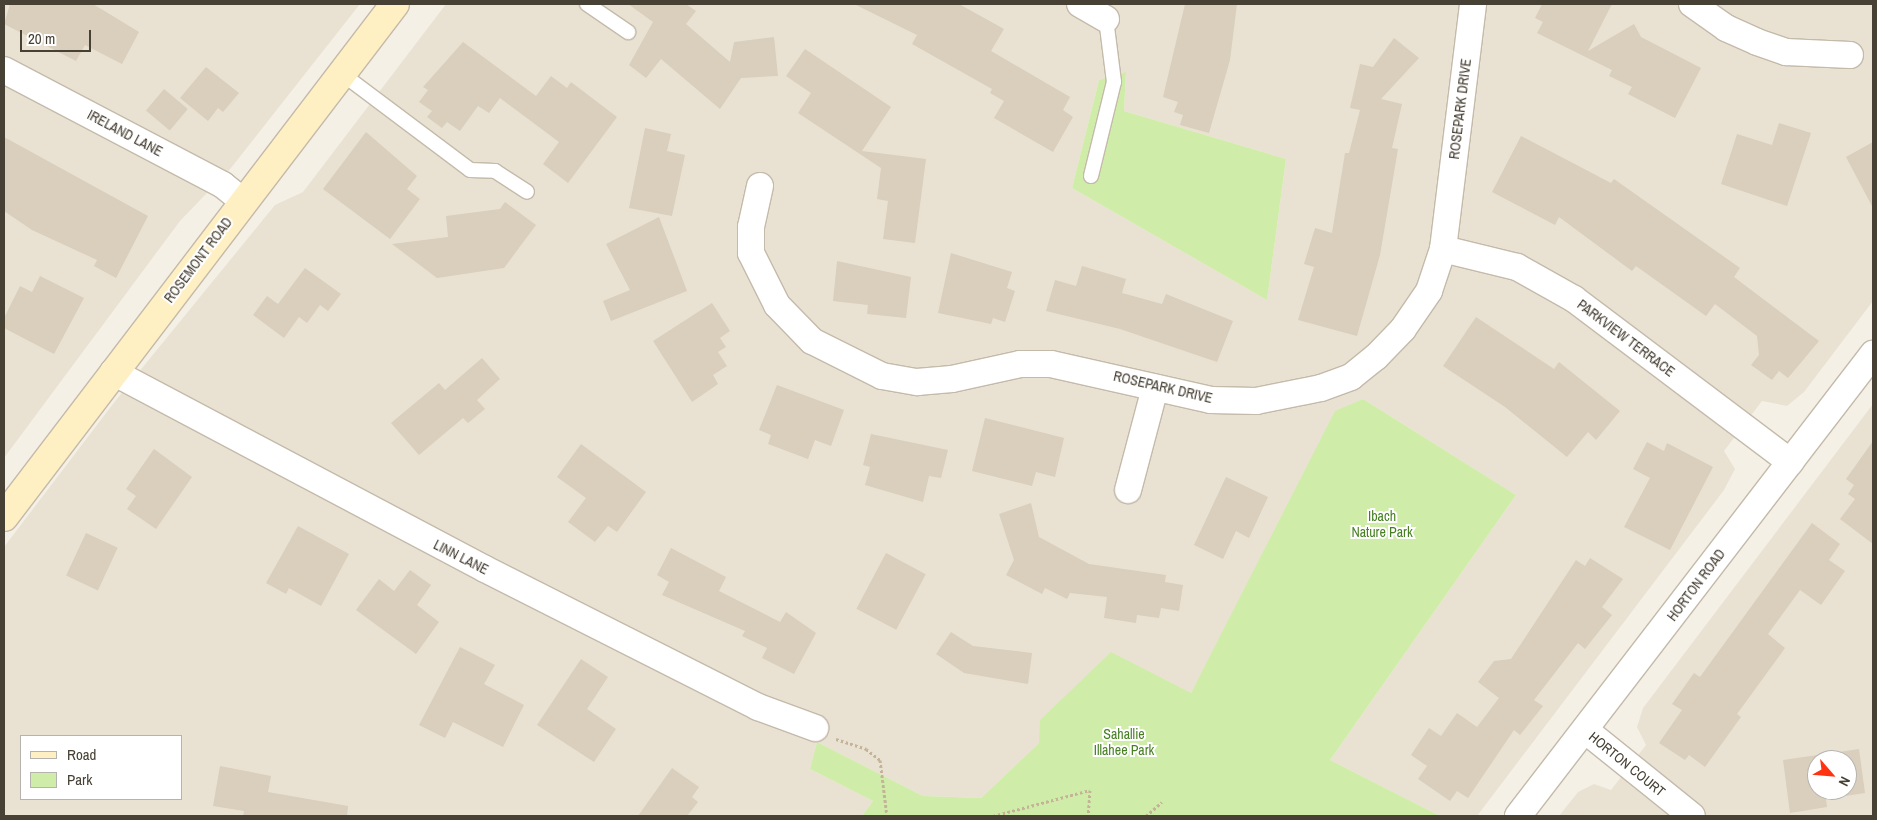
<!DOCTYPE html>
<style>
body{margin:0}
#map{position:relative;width:1877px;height:820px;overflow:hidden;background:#f4f0e5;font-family:"Archivo Narrow",sans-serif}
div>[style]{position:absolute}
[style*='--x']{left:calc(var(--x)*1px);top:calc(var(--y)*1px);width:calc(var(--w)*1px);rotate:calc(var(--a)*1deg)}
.residential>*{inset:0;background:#e9e2d3}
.green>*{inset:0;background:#cfeda9}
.building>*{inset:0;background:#dacebc;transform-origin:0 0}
.path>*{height:3px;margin-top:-1.5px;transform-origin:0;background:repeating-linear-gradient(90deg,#c4b396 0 2.5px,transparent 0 5px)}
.roads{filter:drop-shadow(1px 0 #c4baaa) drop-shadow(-1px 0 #c4baaa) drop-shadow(0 1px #c4baaa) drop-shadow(0 -1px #c4baaa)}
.lane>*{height:14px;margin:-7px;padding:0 7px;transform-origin:7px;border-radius:7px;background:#fff}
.street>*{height:26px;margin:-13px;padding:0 13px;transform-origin:13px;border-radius:13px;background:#fff}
.secondary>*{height:28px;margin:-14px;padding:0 14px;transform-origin:14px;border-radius:14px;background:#fff0c4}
span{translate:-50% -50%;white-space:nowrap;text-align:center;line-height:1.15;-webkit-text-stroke:4px #fff;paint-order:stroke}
.street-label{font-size:14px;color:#474034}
.park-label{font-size:14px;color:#467f21}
.frame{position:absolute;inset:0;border:5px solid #474034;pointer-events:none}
.legend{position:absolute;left:20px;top:735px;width:162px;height:65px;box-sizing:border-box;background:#fff;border:1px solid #b5b3ae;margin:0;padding:6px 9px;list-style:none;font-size:15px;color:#474034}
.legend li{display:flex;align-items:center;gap:10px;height:25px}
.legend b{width:25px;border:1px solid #b5b3ae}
.north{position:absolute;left:1807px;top:750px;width:50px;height:50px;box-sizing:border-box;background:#fff;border:1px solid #b5b3ae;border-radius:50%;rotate:117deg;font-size:14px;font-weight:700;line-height:20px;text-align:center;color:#474034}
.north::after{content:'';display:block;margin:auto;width:18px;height:22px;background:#f31;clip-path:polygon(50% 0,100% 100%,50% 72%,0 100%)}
.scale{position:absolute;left:20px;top:30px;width:71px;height:22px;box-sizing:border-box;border:2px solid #474034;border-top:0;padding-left:6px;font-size:15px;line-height:18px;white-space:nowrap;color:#474034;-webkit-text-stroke:4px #fff;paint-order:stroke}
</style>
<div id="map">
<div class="residential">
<div style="clip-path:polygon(4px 4px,360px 4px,231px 168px,180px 221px,4px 458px)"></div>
<div style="clip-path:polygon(evenodd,446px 4px,1873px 4px,1873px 301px,1804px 392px,1787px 406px,1762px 401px,1724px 451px,1735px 469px,1724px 490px,1477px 816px,1440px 816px,1330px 760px,1516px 495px,1363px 399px,1344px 408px,1191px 693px,1039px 743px,981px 798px,923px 796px,817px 742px,810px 769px,873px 801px,862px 816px,4px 816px,4px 547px,116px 400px,275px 205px,303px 192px,446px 4px,1126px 73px,1124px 111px,1286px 159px,1267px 300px,1072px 188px,1099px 80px,1126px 73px,446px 4px,21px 736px,181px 736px,181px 799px,21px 799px,21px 736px)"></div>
<div style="clip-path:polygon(evenodd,1873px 404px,1873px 816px,1559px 816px,1578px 792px,1594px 784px,1611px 790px,1646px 745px,1637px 727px,1643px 708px,1873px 404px,1817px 760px,1847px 760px,1847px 790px,1817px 790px,1817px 760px)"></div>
</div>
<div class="green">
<div style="clip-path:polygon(1126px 72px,1124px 111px,1286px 159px,1267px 300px,1072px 188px,1099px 80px)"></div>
<div style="clip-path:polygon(1363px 399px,1516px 495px,1330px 760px,1440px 816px,862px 816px,873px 801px,810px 769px,817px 742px,923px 796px,981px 798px,1039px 743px,1040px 720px,1111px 652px,1191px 693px,1335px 411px)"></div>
</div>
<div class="building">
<div style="clip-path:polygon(10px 4px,93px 4px,139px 32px,122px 64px,85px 45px,76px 61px,4px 24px)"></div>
<div style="clip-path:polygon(628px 4px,686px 4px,696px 11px,686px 24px,730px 62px,734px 42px,774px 37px,778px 76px,741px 78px,720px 109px,661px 59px,646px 78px,629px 65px,653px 22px)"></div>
<div style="clip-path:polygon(854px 4px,959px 4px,1004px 29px,991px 51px,1070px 97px,1063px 110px,1073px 117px,1053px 152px,994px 118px,1004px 101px,990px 93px,992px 89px,912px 44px,917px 35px)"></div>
<div style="clip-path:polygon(1185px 4px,1237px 4px,1230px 60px,1209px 133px,1180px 125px,1183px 115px,1174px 112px,1178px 102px,1163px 97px)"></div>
<div style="clip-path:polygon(1542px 4px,1612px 4px,1588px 51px,1634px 24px,1641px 37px,1701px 68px,1675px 118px,1628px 94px,1632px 87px,1609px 76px,1612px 70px,1537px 33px,1543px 22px,1535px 18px)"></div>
<div style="clip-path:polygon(1394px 38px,1419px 58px,1381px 99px,1402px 104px,1392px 148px,1398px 149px,1380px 255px,1357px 336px,1298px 320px,1314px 267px,1304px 264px,1315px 228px,1332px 233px,1345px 153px,1349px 153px,1360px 110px,1350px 108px,1360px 64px,1373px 67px)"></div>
<div style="clip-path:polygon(463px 42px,536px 96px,551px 76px,567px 88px,571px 82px,617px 117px,568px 183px,543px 164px,559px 142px,500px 98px,489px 113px,478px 106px,460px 131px,447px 122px,442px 128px,427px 117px,432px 111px,419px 102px,428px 90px,423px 87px)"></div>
<div style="clip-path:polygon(805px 49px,891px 107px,862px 151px,926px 159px,915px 243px,883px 239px,888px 201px,877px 199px,881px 168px,798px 113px,811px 93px,786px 76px)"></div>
<div style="clip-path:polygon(206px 67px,239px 93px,223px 112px,218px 108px,208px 121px,180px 98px)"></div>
<div style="left:164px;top:89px;width:31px;height:28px;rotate:40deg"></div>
<div style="clip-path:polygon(1779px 123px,1811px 133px,1787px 206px,1721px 184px,1737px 134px,1772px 145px)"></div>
<div style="clip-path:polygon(645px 128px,671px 134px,667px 151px,685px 155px,672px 216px,629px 208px)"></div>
<div style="clip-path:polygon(366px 132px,417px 176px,407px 189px,420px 199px,390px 239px,323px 189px)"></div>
<div style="clip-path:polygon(1521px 136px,1611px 183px,1614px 179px,1740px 268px,1734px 277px,1819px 341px,1788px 378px,1779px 371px,1772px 380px,1751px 365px,1759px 355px,1757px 336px,1715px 304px,1706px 316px,1636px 266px,1632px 271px,1559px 217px,1555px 225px,1492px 192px)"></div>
<div style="clip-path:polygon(4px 137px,148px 216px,116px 278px,94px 266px,97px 260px,32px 230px,4px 211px)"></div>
<div style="clip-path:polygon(1873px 142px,1873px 208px,1846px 157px)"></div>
<div style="clip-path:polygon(505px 202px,536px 225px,504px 268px,437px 278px,392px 244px,448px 237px,446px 216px,500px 209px)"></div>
<div style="clip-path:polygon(659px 217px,687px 291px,611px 321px,603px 301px,630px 290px,606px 244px)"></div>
<div style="clip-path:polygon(951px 253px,1012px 272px,1007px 288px,1015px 291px,1005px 322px,993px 318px,991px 324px,938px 313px)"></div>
<div style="clip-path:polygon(837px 261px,911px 277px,906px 318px,867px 314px,868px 305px,833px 301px)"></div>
<div style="clip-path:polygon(1082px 266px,1126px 279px,1122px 293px,1162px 304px,1166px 294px,1233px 321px,1217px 362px,1120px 329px,1046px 311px,1055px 280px,1076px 286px)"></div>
<div style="clip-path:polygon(305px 268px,341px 294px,328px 311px,320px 305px,307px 323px,299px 317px,284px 338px,253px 315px,267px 296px,278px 304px)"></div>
<div style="clip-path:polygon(40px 276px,84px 298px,54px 354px,4px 328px,4px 318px,20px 286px,32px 292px)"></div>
<div style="clip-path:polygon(712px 303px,730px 331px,720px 338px,726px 347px,718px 352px,727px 366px,713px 375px,718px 384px,692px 402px,653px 341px)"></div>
<div style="clip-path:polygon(1476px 317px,1554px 369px,1559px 362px,1620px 411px,1596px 440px,1588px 432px,1567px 457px,1505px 407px,1443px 366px)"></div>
<div style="clip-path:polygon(482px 358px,500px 379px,477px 400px,485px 409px,468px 423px,463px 418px,419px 455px,391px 423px,439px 383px,445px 390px)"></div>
<div style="clip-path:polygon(777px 385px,844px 410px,831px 446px,815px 440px,808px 459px,768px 444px,771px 435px,759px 430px)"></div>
<div style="clip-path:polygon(985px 418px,1064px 438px,1055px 477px,1036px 472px,1032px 486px,972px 471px)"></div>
<div style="clip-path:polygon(871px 434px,948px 450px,941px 478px,929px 476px,923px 502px,865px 485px,870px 467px,863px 465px)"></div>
<div style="clip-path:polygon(1873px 441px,1873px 544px,1840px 519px,1855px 499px,1848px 494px,1854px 485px,1846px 479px)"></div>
<div style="clip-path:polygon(1647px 442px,1664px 451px,1667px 443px,1713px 467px,1670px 550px,1624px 527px,1650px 478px,1633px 469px)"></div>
<div style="clip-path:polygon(581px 444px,646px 492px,617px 532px,608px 526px,595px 542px,568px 522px,586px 498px,557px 477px)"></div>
<div style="clip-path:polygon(154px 449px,192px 477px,156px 529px,127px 509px,136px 496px,126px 489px)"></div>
<div style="clip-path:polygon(1226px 477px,1268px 497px,1249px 538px,1236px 531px,1223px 559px,1194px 545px)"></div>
<div style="clip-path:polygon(1031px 503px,1039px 537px,1089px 564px,1166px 575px,1165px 582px,1183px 585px,1179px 611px,1161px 608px,1159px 618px,1137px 615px,1136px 623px,1104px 618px,1107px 597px,1070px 593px,1067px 599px,1045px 588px,1042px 594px,1006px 575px,1014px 560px,999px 514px)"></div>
<div style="clip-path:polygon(1812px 523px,1840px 544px,1829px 560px,1845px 571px,1821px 605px,1800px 590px,1768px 634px,1785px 648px,1737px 714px,1741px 717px,1705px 767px,1689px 755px,1685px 760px,1659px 743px,1682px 710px,1672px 704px,1694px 673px,1700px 677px)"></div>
<div style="clip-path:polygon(298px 526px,349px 554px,321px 606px,289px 588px,286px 594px,266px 583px)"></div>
<div style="left:86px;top:533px;width:35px;height:47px;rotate:25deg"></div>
<div style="clip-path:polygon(671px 548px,726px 577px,719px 591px,780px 622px,786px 612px,816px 633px,794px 674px,762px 658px,767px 648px,742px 636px,745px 631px,662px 595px,669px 582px,657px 575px)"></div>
<div style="left:886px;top:553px;width:45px;height:63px;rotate:28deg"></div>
<div style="clip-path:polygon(1590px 558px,1623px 579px,1602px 607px,1612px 615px,1585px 649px,1578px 643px,1534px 700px,1543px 706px,1520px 735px,1514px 730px,1468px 798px,1457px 791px,1450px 801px,1418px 779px,1427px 766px,1411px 755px,1429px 728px,1441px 736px,1457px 713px,1477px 727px,1499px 698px,1478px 682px,1494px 661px,1511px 659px,1576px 560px,1585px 566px)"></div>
<div style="clip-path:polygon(410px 570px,431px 585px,417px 605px,439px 622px,416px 654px,356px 610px,379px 579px,394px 591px)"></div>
<div style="clip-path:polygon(951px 632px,973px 646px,1032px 653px,1028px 684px,964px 673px,936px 654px)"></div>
<div style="clip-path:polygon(460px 647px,495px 665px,484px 684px,524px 705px,503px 747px,453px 722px,445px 738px,419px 725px)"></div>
<div style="clip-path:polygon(581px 659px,608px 677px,587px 709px,616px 729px,594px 762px,537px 725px)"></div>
<div style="clip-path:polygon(evenodd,1859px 749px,1865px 793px,1826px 799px,1827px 807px,1790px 813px,1783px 760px,1859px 749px,1817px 760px,1847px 760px,1847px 790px,1817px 790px,1817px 760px)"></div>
<div style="clip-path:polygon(220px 766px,271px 776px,268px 792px,348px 806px,347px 816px,243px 816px,244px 811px,213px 806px)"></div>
<div style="clip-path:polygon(672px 768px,699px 787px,692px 797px,698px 802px,687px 816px,638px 816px)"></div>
</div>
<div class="path">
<div style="--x:836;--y:739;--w:32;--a:18"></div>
<div style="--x:866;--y:749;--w:18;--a:38"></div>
<div style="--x:880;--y:760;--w:56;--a:82.9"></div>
<div style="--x:993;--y:816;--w:100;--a:-15"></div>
<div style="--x:1090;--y:790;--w:26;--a:94"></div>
<div style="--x:1146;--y:816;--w:21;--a:-41"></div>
</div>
<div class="roads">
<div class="lane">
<div style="--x:587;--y:4;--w:50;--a:34.3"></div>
<div style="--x:341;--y:73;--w:161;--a:36.9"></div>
<div style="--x:470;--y:170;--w:25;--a:2"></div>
<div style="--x:495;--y:171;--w:38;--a:33"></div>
<div style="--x:1091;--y:176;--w:97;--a:-76.3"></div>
<div style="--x:1114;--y:82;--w:64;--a:-97.2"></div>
</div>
<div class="street">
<div style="--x:1080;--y:4;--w:30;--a:30"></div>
<div style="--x:1692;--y:4;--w:42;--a:35.2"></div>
<div style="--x:1726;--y:28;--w:34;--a:24"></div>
<div style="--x:1757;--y:42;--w:31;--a:19"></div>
<div style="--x:1786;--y:52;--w:64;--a:2.7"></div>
<div style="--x:4;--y:70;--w:247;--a:27.7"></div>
<div style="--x:223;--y:185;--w:26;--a:39"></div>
<div style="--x:760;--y:186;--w:42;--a:102.4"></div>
<div style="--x:751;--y:227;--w:26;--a:90"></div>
<div style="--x:751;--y:253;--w:58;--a:63.4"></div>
<div style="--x:777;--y:305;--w:50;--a:45.8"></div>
<div style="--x:812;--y:341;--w:78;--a:26.6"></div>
<div style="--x:882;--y:376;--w:36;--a:10"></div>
<div style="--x:917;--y:382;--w:35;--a:-5"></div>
<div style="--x:952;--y:379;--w:70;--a:-12.4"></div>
<div style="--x:1020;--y:364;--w:31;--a:0"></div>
<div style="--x:1051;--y:364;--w:164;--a:12.7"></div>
<div style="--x:1211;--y:400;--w:45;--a:1.3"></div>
<div style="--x:1256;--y:401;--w:66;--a:-11.3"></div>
<div style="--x:1321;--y:388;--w:32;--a:-20"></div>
<div style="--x:1351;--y:377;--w:32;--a:-39"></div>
<div style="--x:1376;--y:357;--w:39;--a:-46"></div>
<div style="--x:1403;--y:329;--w:46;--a:-55.6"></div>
<div style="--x:1429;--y:291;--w:44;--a:-71.6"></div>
<div style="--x:1443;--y:249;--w:247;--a:-83"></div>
<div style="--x:1443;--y:249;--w:76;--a:13.7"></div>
<div style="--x:1517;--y:267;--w:65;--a:29.3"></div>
<div style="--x:1574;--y:299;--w:271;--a:37"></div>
<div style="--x:113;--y:372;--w:421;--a:27.9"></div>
<div style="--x:485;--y:569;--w:306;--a:26.8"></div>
<div style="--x:758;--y:707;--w:61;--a:20.2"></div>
<div style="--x:1128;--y:490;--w:106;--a:-75.2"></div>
<div style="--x:1585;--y:730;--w:137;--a:38.8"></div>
<div style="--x:1518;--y:816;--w:583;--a:-52.46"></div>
</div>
<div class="secondary">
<div style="--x:4;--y:517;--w:645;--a:-52.69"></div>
</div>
</div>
<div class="street-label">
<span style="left:1460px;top:109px;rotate:-83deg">ROSEPARK DRIVE</span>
<span style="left:125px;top:133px;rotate:28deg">IRELAND LANE</span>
<span style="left:198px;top:260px;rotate:-53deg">ROSEMONT ROAD</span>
<span style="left:1626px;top:338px;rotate:37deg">PARKVIEW TERRACE</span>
<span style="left:1163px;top:387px;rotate:13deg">ROSEPARK DRIVE</span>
<span style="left:461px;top:557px;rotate:27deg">LINN LANE</span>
<span style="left:1696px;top:585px;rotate:-53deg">HORTON ROAD</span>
<span style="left:1627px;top:764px;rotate:39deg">HORTON COURT</span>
</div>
<div class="park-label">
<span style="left:1382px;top:524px">Ibach<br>Nature Park</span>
<span style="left:1124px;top:742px">Sahallie<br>Illahee Park</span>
</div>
<div class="frame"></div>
<ul class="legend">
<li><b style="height:6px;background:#fff0c4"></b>Road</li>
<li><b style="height:14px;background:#cfeda9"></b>Park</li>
</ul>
<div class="north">N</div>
<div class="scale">20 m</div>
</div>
